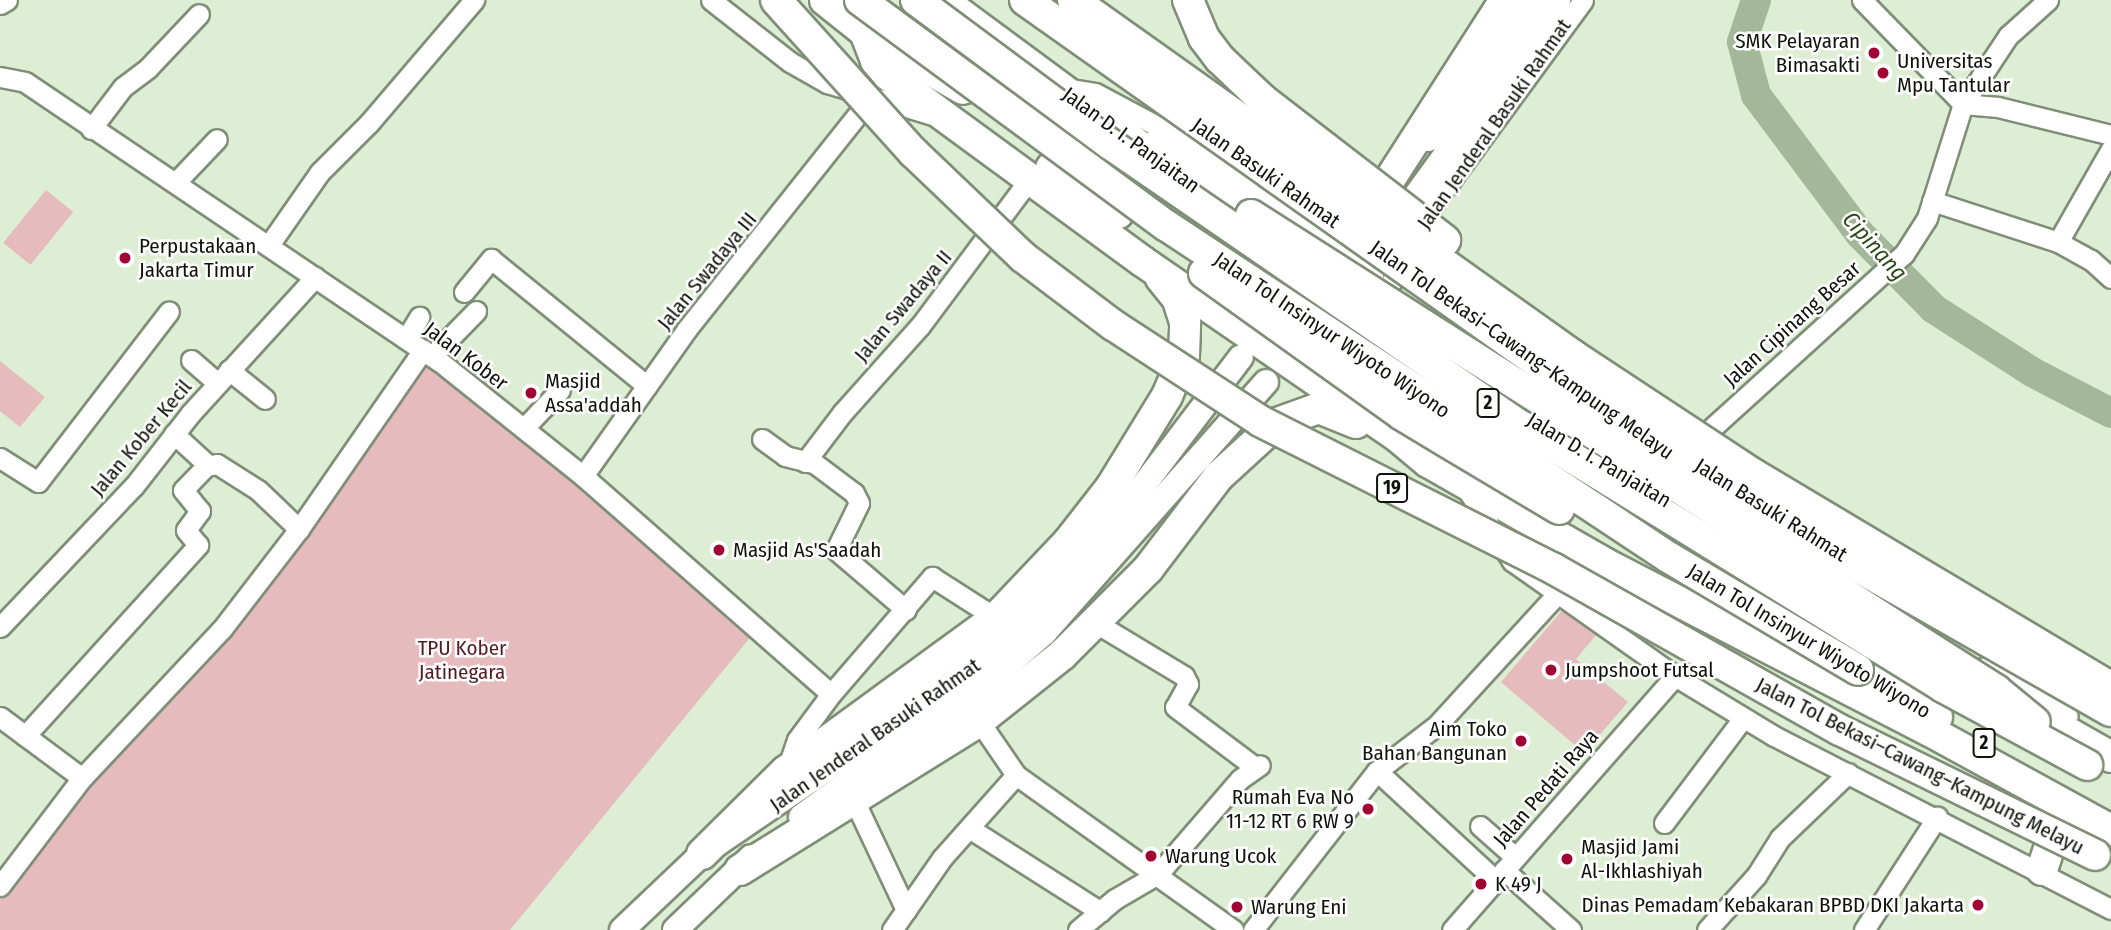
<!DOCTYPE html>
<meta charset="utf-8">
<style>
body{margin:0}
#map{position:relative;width:2111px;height:930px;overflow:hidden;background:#ddeed4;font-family:"Fira Sans Condensed",sans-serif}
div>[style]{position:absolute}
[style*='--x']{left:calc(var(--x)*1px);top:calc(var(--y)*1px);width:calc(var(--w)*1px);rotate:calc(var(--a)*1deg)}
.green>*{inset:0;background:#e5bbbd;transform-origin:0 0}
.river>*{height:30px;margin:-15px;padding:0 15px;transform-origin:15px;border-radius:15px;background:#a2b898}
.roads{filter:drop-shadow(2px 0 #7f8f77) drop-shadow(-2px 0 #7f8f77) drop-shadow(0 2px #7f8f77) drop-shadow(0 -2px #7f8f77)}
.minor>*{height:19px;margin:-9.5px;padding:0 9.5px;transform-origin:9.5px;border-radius:9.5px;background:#fff}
.major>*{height:24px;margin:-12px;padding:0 12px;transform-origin:12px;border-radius:12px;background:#fff}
.highway>*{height:30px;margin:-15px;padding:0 15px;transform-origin:15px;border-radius:15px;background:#fff}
.bridges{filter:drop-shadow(2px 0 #7f8f77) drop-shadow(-2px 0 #7f8f77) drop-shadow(0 2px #7f8f77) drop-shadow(0 -2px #7f8f77)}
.highway-bridge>*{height:30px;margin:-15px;padding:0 15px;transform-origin:15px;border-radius:15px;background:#fff}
.dots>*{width:19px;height:19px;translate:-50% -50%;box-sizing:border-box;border:4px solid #fff;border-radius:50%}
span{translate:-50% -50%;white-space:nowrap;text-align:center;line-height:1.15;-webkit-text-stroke:5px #fff;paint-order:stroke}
.shield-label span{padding:2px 5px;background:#fff;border:2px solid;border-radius:5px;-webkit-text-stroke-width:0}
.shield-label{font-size:19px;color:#0e140b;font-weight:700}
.poi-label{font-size:21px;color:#0e140b}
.right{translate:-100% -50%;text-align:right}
.left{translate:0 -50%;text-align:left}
.street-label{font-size:21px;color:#0e140b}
.park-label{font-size:21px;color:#531c23}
.water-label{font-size:23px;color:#2d4a1b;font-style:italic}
</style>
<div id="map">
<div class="green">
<div style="left:46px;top:190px;width:35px;height:68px;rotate:39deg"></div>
<div style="clip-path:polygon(423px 350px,758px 628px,510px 930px,0 930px,0 886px,222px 629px)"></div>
<div style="clip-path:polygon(0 361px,45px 397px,20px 427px,0 411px)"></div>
<div style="clip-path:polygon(1565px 607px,1597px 634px,1576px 659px,1628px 702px,1584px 753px,1501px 682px)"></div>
</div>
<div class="river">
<div style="--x:1756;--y:0;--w:44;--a:108.4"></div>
<div style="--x:1742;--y:42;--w:55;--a:75.2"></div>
<div style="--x:1756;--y:95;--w:174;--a:53.2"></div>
<div style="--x:1860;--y:234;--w:105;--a:45.4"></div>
<div style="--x:1934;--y:309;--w:117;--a:32.7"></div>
<div style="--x:2032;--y:372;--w:89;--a:27.4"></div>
</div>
<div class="roads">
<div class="minor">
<div style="--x:711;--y:0;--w:100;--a:38.1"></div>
<div style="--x:790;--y:62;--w:43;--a:29.6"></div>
<div style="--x:827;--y:83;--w:110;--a:16.9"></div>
<div style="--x:1862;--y:0;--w:145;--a:45.8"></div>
<div style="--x:0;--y:4;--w:8;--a:-30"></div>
<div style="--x:0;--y:77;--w:25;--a:11"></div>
<div style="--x:25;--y:82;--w:499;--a:34"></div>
<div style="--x:439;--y:361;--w:184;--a:38.6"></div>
<div style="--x:583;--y:476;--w:330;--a:41.3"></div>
<div style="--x:1064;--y:88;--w:31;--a:9"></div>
<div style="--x:1095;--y:93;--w:92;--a:28"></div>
<div style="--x:1176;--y:136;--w:242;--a:35.4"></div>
<div style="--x:1963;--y:104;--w:35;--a:5"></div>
<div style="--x:1998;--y:107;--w:116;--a:13.9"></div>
<div style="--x:91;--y:129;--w:53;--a:-52.7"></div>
<div style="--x:123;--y:87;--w:31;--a:-37"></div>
<div style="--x:148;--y:68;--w:74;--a:-46.6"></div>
<div style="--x:176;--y:182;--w:59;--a:-46.4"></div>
<div style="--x:1932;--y:201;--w:133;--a:18"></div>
<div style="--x:2058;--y:242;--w:38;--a:29"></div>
<div style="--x:2091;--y:260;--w:27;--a:42"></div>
<div style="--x:2058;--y:242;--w:107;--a:-60.3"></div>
<div style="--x:269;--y:245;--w:89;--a:-55.1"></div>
<div style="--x:320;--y:172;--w:69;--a:-45"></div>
<div style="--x:369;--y:123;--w:162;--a:-49.5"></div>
<div style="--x:1389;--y:286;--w:86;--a:-62.2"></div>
<div style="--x:1429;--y:210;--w:260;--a:-53.7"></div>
<div style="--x:464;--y:292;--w:43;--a:-50.7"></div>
<div style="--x:491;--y:259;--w:201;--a:39.1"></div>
<div style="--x:406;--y:339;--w:26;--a:-59"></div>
<div style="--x:432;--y:356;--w:63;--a:-45.6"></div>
<div style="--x:191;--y:360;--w:35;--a:41"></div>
<div style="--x:229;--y:370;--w:46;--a:38.9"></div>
<div style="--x:524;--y:428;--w:52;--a:-46.5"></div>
<div style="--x:174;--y:434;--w:46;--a:42.4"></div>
<div style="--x:762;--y:439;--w:29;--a:36"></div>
<div style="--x:785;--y:456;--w:30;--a:14"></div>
<div style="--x:814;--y:463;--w:50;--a:36.9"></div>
<div style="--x:854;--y:493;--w:11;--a:63"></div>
<div style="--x:859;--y:503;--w:52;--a:116.1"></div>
<div style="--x:836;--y:550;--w:92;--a:40.6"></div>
<div style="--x:1692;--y:446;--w:286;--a:-42.2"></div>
<div style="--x:1904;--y:254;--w:43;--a:-57.4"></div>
<div style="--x:1927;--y:218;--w:120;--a:-72.5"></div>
<div style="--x:1963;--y:104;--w:82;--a:-56.5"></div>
<div style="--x:2008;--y:36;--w:54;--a:-42"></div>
<div style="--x:0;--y:458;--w:45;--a:32.3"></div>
<div style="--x:38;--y:482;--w:215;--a:-52.5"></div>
<div style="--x:805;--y:462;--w:63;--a:-52.8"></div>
<div style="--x:843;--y:412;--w:115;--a:-48.2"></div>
<div style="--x:920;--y:326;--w:186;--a:-53.3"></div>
<div style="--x:583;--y:476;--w:180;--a:-54.7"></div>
<div style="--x:687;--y:329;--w:295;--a:-51.5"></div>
<div style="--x:1465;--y:486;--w:89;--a:57.9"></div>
<div style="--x:1512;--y:561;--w:199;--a:35.2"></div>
<div style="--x:1675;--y:676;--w:116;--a:31.2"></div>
<div style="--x:1774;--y:736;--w:379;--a:27.2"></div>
<div style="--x:1096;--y:623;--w:103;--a:31.1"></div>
<div style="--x:1184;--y:676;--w:9;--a:63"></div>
<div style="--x:1188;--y:684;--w:26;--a:119"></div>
<div style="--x:1175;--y:707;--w:100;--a:36.9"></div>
<div style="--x:0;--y:627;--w:195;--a:-46.5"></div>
<div style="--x:134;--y:486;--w:93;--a:-52"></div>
<div style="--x:191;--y:413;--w:184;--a:-47.6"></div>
<div style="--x:1985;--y:667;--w:96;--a:30.6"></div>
<div style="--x:0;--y:717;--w:102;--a:36.6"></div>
<div style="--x:979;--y:721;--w:65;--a:55.6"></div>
<div style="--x:1016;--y:775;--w:267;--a:35.5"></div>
<div style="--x:25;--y:736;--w:258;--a:-47.8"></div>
<div style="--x:198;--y:545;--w:19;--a:-129"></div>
<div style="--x:186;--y:530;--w:24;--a:-54"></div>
<div style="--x:200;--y:511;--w:27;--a:-129"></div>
<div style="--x:183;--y:490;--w:33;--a:-46"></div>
<div style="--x:206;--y:466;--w:11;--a:-10"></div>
<div style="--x:217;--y:464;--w:49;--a:32.4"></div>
<div style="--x:258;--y:490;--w:57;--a:43.6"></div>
<div style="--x:787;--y:769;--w:31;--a:-71"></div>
<div style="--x:797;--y:740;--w:57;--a:-53.5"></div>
<div style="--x:831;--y:694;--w:155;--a:-49.2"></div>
<div style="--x:932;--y:577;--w:76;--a:32.6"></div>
<div style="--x:1377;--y:771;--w:161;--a:42.7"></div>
<div style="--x:854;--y:800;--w:122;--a:64.7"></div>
<div style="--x:1664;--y:823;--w:131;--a:-53"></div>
<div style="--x:1480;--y:826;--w:47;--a:41.5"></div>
<div style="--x:969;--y:828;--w:156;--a:32.5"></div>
<div style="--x:1504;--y:870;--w:90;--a:41.8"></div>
<div style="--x:0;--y:886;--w:136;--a:-52.8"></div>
<div style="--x:82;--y:778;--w:204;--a:-46.8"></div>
<div style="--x:222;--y:629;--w:126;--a:-52.4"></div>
<div style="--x:299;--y:529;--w:218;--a:-55.3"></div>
<div style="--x:892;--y:930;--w:88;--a:-55.2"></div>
<div style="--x:942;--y:858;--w:111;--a:-48.3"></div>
<div style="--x:1078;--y:930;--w:48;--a:-40"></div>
<div style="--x:1115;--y:899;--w:50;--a:-30.2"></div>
<div style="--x:1158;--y:874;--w:125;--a:-49.2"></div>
<div style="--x:1240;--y:779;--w:24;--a:-35"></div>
<div style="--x:1253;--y:930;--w:202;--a:-52.1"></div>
<div style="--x:1377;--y:771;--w:76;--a:-37.5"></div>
<div style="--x:1437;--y:725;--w:178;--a:-47.5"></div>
<div style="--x:1452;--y:930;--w:338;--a:-48.7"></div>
<div style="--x:1707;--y:930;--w:73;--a:-47.8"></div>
<div style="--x:1756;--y:876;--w:45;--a:-57.7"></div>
<div style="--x:1780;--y:838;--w:94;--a:-43.7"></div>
<div style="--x:1864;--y:930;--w:135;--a:-57.1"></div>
</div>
<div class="major">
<div style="--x:1428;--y:139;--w:174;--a:-52.9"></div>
<div style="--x:1396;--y:223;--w:276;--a:-54"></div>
<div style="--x:801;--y:817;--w:228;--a:-35.9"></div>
<div style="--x:986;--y:683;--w:77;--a:-40.8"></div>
<div style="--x:1044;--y:633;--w:335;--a:-48.5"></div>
<div style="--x:622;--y:930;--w:110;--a:-43.5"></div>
<div style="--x:702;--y:854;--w:300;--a:-34.3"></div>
<div style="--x:950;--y:685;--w:101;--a:-40.6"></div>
<div style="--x:1027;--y:619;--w:140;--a:-47.9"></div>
<div style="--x:1121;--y:515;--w:198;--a:-52.8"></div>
<div style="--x:675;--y:930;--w:105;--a:-43.8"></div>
</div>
<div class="highway">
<div style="--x:825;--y:0;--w:51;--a:38.7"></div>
<div style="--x:865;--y:32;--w:113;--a:30.2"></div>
<div style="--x:942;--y:0;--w:276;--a:36.5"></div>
<div style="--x:865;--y:32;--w:31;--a:69"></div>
<div style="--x:876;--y:61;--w:18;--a:49"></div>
<div style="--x:888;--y:75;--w:315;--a:36.2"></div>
<div style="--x:1142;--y:261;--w:311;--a:34.5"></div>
<div style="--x:1398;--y:437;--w:39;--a:40"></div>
<div style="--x:1428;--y:462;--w:203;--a:29.8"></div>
<div style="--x:1604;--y:563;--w:367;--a:27.3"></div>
<div style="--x:1930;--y:731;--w:206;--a:28.7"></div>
<div style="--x:1153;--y:147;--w:119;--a:34.8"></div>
<div style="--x:1051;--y:168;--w:81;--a:33.9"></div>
<div style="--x:1383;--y:190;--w:226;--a:-57.3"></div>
<div style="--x:1858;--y:670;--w:92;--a:30.7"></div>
<div style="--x:2016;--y:703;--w:109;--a:29.6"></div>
<div style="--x:702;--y:854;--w:118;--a:-44.7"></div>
<div style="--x:786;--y:771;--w:260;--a:-36.1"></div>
<div style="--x:996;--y:618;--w:106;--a:-46.5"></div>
<div style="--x:1069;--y:541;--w:68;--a:-52.1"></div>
<div style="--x:1111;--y:487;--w:107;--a:-58.4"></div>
<div style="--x:1167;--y:396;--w:43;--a:-67"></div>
<div style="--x:1184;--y:356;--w:34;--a:-88"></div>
<div style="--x:1185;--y:322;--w:25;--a:-108"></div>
<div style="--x:1177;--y:298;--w:26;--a:-129"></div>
<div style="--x:740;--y:870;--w:282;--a:-31.9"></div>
<div style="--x:979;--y:721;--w:106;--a:-38.5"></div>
<div style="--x:1062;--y:655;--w:122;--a:-45"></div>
<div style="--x:1148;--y:569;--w:116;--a:-52.7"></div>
<div style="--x:1218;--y:477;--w:80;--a:-42.5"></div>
<div style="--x:1277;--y:423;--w:45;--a:-19.7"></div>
<div style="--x:1319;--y:408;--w:40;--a:22"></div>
<div style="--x:2042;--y:870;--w:61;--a:-71.9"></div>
</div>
</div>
<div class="bridges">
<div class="highway-bridge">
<div style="--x:776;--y:0;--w:206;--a:48"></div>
<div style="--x:914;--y:153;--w:151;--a:43.7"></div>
<div style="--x:1023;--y:257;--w:113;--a:37.1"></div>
<div style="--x:1113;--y:325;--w:176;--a:33.1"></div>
<div style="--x:1260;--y:421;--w:329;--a:26.7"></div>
<div style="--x:1554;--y:569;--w:328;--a:29.4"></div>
<div style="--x:1840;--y:730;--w:284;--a:26.1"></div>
<div style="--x:860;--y:0;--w:381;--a:36.4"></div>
<div style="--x:1167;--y:226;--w:600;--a:33.45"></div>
<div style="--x:1668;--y:557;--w:221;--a:30.7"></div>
<div style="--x:916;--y:0;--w:242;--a:36.6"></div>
<div style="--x:1110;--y:144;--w:498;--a:34.5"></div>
<div style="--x:1521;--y:426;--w:496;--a:31.7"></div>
<div style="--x:1943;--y:687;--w:164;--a:28.4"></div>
<div style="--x:1025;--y:0;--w:736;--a:35.27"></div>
<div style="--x:1626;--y:425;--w:133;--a:33.3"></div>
<div style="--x:1737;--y:498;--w:430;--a:29.7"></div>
<div style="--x:1073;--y:0;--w:615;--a:35.4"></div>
<div style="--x:1574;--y:356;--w:214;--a:33.4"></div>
<div style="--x:1753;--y:474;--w:417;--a:30.8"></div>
<div style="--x:1188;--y:0;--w:41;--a:67.2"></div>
<div style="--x:1204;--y:38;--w:26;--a:53"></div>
<div style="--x:1220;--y:59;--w:59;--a:43.6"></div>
<div style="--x:1263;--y:100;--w:230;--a:37.6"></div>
<div style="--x:1251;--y:215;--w:884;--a:32.52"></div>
<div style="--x:1996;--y:690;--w:50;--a:39.4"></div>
<div style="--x:1204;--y:273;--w:244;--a:35.6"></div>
<div style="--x:1402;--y:415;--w:183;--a:30.9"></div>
</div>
</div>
<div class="dots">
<div style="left:1874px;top:53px;background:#a10133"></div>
<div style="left:1883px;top:73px;background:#a10133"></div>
<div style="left:125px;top:258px;background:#a10133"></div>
<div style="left:531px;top:393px;background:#a10133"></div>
<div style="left:719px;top:550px;background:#a10133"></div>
<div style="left:1551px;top:670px;background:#a10133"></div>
<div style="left:1521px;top:741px;background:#a10133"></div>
<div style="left:1368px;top:809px;background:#a10133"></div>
<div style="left:1151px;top:856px;background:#a10133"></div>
<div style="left:1567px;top:859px;background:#a10133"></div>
<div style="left:1481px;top:884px;background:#a10133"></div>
<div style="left:1978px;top:905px;background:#a10133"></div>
<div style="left:1237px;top:907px;background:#a10133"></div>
</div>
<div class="shield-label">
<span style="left:1488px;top:403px">2</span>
<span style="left:1392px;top:488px">19</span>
<span style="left:1984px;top:743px">2</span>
</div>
<div class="poi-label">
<span class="right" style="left:1860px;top:53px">SMK Pelayaran<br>Bimasakti</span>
<span class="left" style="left:1897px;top:73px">Universitas<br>Mpu Tantular</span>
<span class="left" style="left:139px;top:258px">Perpustakaan<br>Jakarta Timur</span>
<span class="left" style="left:545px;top:393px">Masjid<br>Assa'addah</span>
<span class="left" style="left:733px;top:550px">Masjid As'Saadah</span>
<span class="left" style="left:1565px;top:670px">Jumpshoot Futsal</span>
<span class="right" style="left:1507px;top:741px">Aim Toko<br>Bahan Bangunan</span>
<span class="right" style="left:1354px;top:809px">Rumah Eva No<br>11-12 RT 6 RW 9</span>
<span class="left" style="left:1581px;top:859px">Masjid Jami<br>Al-Ikhlashiyah</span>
<span class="left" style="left:1165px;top:856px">Warung Ucok</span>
<span class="left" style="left:1495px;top:884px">K 49 J</span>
<span class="right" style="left:1964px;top:905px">Dinas Pemadam Kebakaran BPBD DKI Jakarta</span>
<span class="left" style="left:1251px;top:907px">Warung Eni</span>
</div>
<div class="street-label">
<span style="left:1494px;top:124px;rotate:-55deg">Jalan Jenderal Basuki Rahmat</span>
<span style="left:1131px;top:140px;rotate:36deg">Jalan D. I. Panjaitan</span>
<span style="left:1266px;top:173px;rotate:35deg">Jalan Basuki Rahmat</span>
<span style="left:707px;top:271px;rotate:-51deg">Jalan Swadaya III</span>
<span style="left:903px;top:306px;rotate:-50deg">Jalan Swadaya II</span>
<span style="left:1792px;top:324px;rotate:-42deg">Jalan Cipinang Besar</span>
<span style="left:1332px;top:335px;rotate:34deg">Jalan Tol Insinyur Wiyoto Wiyono</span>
<span style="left:1522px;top:350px;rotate:35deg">Jalan Tol Bekasi–Cawang–Kampung Melayu</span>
<span style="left:466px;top:356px;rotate:37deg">Jalan Kober</span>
<span style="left:141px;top:438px;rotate:-50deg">Jalan Kober Kecil</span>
<span style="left:1599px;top:460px;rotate:31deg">Jalan D. I. Panjaitan</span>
<span style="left:1771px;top:510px;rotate:32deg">Jalan Basuki Rahmat</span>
<span style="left:1809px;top:641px;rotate:31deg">Jalan Tol Insinyur Wiyoto Wiyono</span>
<span style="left:875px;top:735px;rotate:-35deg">Jalan Jenderal Basuki Rahmat</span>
<span style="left:1920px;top:766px;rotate:27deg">Jalan Tol Bekasi–Cawang–Kampung Melayu</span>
<span style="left:1546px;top:788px;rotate:-49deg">Jalan Pedati Raya</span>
</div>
<div class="park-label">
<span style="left:462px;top:660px">TPU Kober<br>Jatinegara</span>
</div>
<div class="water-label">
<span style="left:1875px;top:246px;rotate:48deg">Cipinang</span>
</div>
</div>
